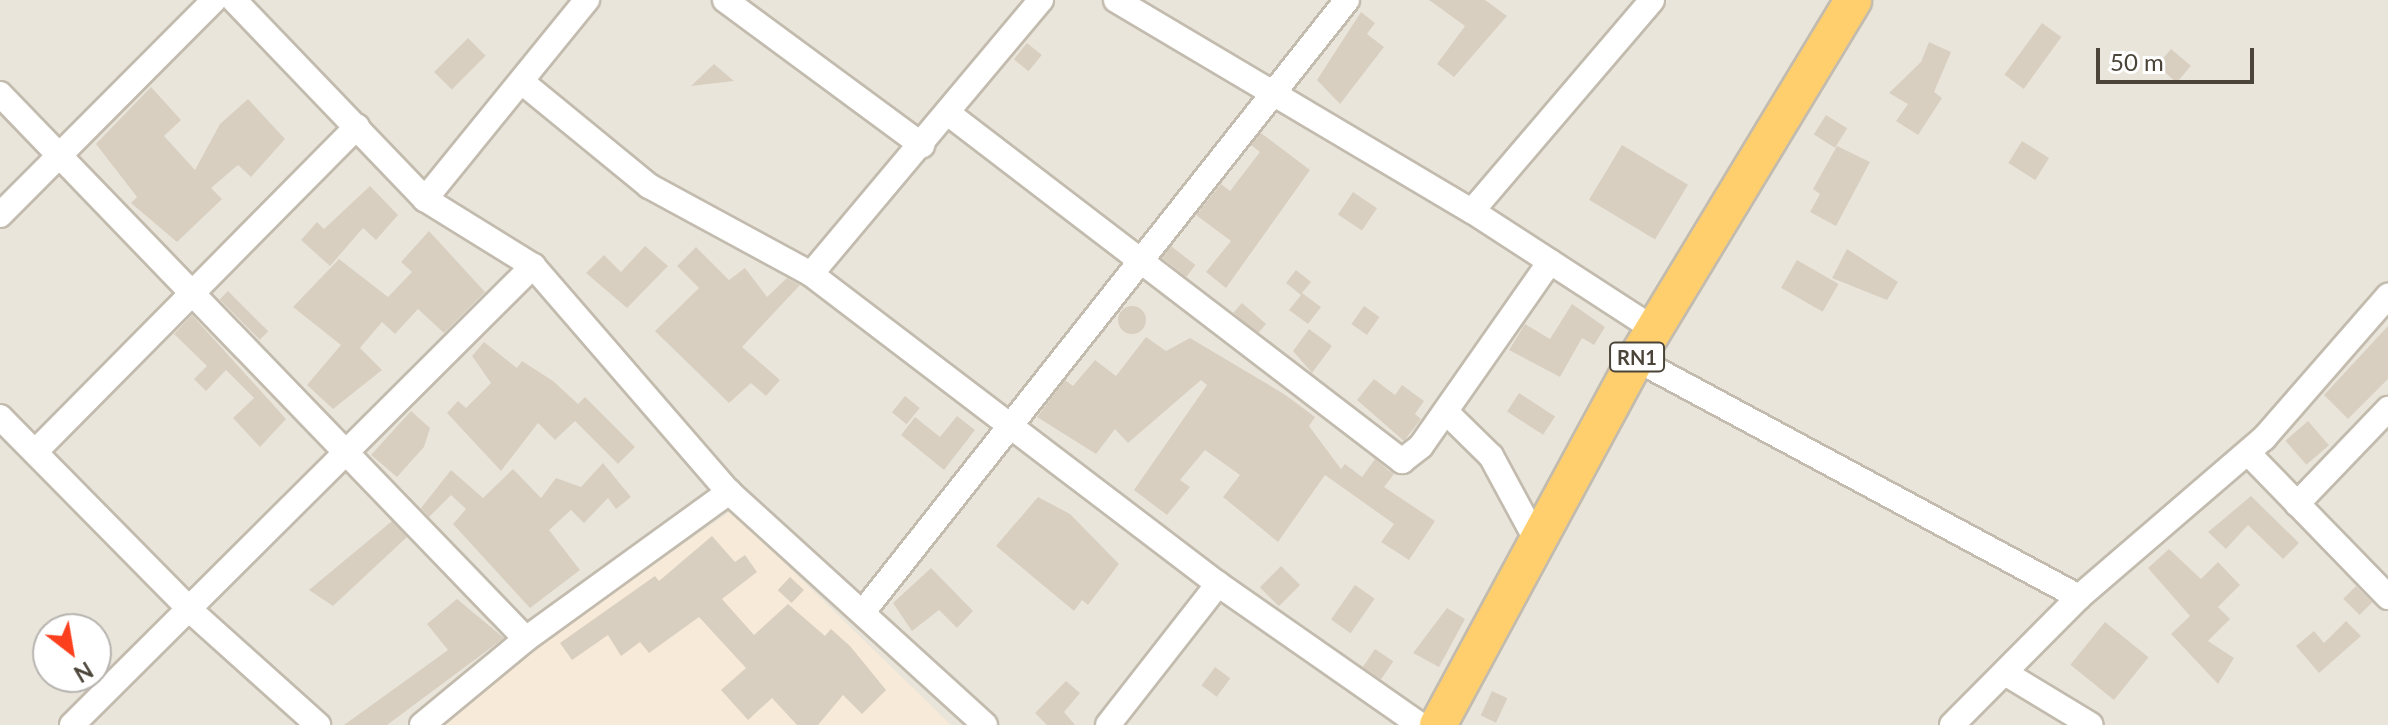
<!DOCTYPE html>
<style>
body{margin:0}
#map{position:relative;width:2388px;height:725px;overflow:hidden;background:#f6f3ec;font-family:Lato,sans-serif}
div>[style]{position:absolute}
[style*='--x']{left:calc(var(--x)*1px);top:calc(var(--y)*1px);width:calc(var(--w)*1px);rotate:calc(var(--a)*1deg)}
.residential>*{inset:0;background:#eae5da}
.commercial>*{inset:0;background:#f7ead8}
.building>*{inset:0;background:#d8cfc1;transform-origin:0 0}
.round{border-radius:50%}
.roads{filter:drop-shadow(2px 0 #c2bbae) drop-shadow(-2px 0 #c2bbae) drop-shadow(0 2px #c2bbae) drop-shadow(0 -2px #c2bbae)}
.minor>*{height:24px;margin:-12px;padding:0 12px;transform-origin:12px;border-radius:12px;background:#fff}
.highway>*{height:36px;margin:-18px;padding:0 18px;transform-origin:18px;border-radius:18px;background:#ffcf6e}
span{translate:-50% -50%;white-space:nowrap;text-align:center;line-height:1.15;-webkit-text-stroke:6px #fff;paint-order:stroke}
.shield-label span{padding:2px 6px;background:#fff;border:2px solid;border-radius:6px;-webkit-text-stroke-width:0}
.shield-label{font-size:20px;color:#4b4439;font-weight:700}
.north{position:absolute;left:32px;top:613px;width:80px;height:80px;box-sizing:border-box;background:#fff;border:2px solid #b7b4b0;border-radius:50%;rotate:149deg;font-size:22px;font-weight:700;line-height:32px;text-align:center;color:#4b4439}
.north::after{content:'';display:block;margin:auto;width:28px;height:36px;background:#fc3f1d;clip-path:polygon(50% 0,100% 100%,50% 72%,0 100%)}
.scale{position:absolute;left:2096px;top:48px;width:158px;height:36px;box-sizing:border-box;border:4px solid #4b4439;border-top:0;padding-left:10px;font-size:24px;line-height:28px;white-space:nowrap;color:#4b4439;-webkit-text-stroke:6px #fff;paint-order:stroke}
</style>
<div id="map">
<div class="residential">
<div style="clip-path:polygon(evenodd,0 0,2388px 0,2388px 725px,0 725px,0 0,48px 629px,96px 629px,96px 677px,48px 677px,48px 629px)"></div>
</div>
<div class="commercial">
<div style="clip-path:polygon(731px 511px,951px 725px,446px 725px,538px 645px)"></div>
</div>
<div class="building">
<div style="clip-path:polygon(1429px 0,1485px 0,1507px 16px,1454px 77px,1437px 64px,1465px 26px)"></div>
<div style="clip-path:polygon(1361px 12px,1375px 23px,1367px 34px,1384px 47px,1340px 104px,1317px 80px)"></div>
<div style="left:2042px;top:23px;width:24px;height:64px;rotate:36deg"></div>
<div style="left:468px;top:38px;width:25px;height:48px;rotate:45deg"></div>
<div style="clip-path:polygon(1929px 42px,1951px 52px,1934px 92px,1942px 98px,1918px 135px,1896px 121px,1908px 104px,1889px 93px,1921px 62px)"></div>
<div style="left:1027px;top:43px;width:19px;height:21px;rotate:39deg"></div>
<div style="left:2171px;top:49px;width:26px;height:22px;rotate:40deg"></div>
<div style="clip-path:polygon(714px 64px,734px 81px,691px 86px)"></div>
<div style="clip-path:polygon(151px 87px,181px 120px,164px 136px,195px 170px,220px 124px,248px 99px,285px 139px,251px 177px,238px 165px,211px 188px,222px 199px,177px 242px,131px 203px,137px 197px,96px 144px)"></div>
<div style="left:1826px;top:115px;width:25px;height:23px;rotate:32deg"></div>
<div style="clip-path:polygon(1261px 133px,1310px 170px,1226px 288px,1206px 272px,1231px 241px,1196px 215px,1221px 184px,1230px 191px,1260px 152px,1251px 145px)"></div>
<div style="left:2022px;top:141px;width:32px;height:26px;rotate:32deg"></div>
<div style="left:1622px;top:145px;width:77px;height:64px;rotate:31deg"></div>
<div style="clip-path:polygon(1837px 146px,1870px 162px,1836px 226px,1810px 212px,1820px 194px,1813px 189px)"></div>
<div style="clip-path:polygon(370px 186px,398px 215px,376px 240px,363px 228px,330px 266px,301px 240px,317px 222px,324px 229px)"></div>
<div style="left:1353px;top:192px;width:29px;height:27px;rotate:34deg"></div>
<div style="clip-path:polygon(429px 231px,485px 292px,444px 333px,418px 309px,395px 334px,382px 322px,360px 348px,382px 370px,333px 409px,307px 385px,341px 345px,293px 307px,339px 259px,388px 297px,412px 272px,401px 262px)"></div>
<div style="clip-path:polygon(645px 246px,668px 266px,627px 308px,586px 273px,604px 255px,621px 272px)"></div>
<div style="left:1171px;top:246px;width:31px;height:15px;rotate:38deg"></div>
<div style="clip-path:polygon(696px 247px,729px 280px,745px 268px,767px 297px,787px 278px,800px 285px,742px 347px,780px 380px,766px 396px,751px 383px,729px 403px,655px 331px,699px 288px,677px 266px)"></div>
<div style="clip-path:polygon(1847px 249px,1898px 282px,1887px 300px,1832px 278px)"></div>
<div style="left:1797px;top:260px;width:48px;height:32px;rotate:30deg"></div>
<div style="clip-path:polygon(1296px 270px,1311px 282px,1302px 293px,1321px 307px,1308px 324px,1289px 310px,1301px 295px,1286px 283px)"></div>
<div style="left:228px;top:291px;width:57px;height:12px;rotate:45deg"></div>
<div style="left:1242px;top:303px;width:32px;height:13px;rotate:41deg"></div>
<div style="clip-path:polygon(1572px 304px,1605px 327px,1594px 345px,1582px 338px,1560px 377px,1509px 350px,1525px 324px,1550px 339px)"></div>
<div class="round" style="left:1118px;top:306px;width:28px;height:28px"></div>
<div style="left:1364px;top:306px;width:19px;height:22px;rotate:35deg"></div>
<div style="clip-path:polygon(192px 315px,286px 419px,260px 447px,233px 418px,254px 398px,226px 370px,206px 391px,194px 379px,207px 366px,174px 334px)"></div>
<div style="clip-path:polygon(2388px 326px,2388px 379px,2348px 419px,2324px 395px)"></div>
<div style="clip-path:polygon(1309px 329px,1332px 346px,1312px 373px,1293px 351px)"></div>
<div style="clip-path:polygon(1146px 337px,1166px 351px,1190px 338px,1284px 394px,1315px 417px,1309px 426px,1341px 469px,1345px 464px,1362px 477px,1375px 459px,1388px 470px,1394px 474px,1384px 487px,1435px 521px,1409px 560px,1381px 542px,1394px 524px,1325px 475px,1278px 542px,1223px 497px,1240px 475px,1205px 450px,1180px 480px,1190px 487px,1167px 515px,1134px 490px,1207px 385px,1201px 380px,1128px 443px,1115px 429px,1096px 454px,1037px 417px,1065px 380px,1073px 386px,1095px 360px,1116px 376px)"></div>
<div style="clip-path:polygon(484px 342px,517px 368px,522px 361px,553px 381px,578px 404px,585px 397px,635px 447px,618px 464px,575px 421px,555px 440px,538px 423px,501px 471px,447px 413px,458px 401px,466px 408px,491px 383px,472px 356px)"></div>
<div style="clip-path:polygon(1374px 379px,1395px 395px,1402px 385px,1424px 401px,1415px 414px,1421px 419px,1404px 441px,1357px 400px)"></div>
<div style="left:1519px;top:393px;width:43px;height:22px;rotate:33deg"></div>
<div style="left:905px;top:396px;width:19px;height:21px;rotate:39deg"></div>
<div style="clip-path:polygon(411px 411px,430px 428px,424px 447px,397px 477px,371px 455px)"></div>
<div style="clip-path:polygon(957px 416px,975px 430px,944px 470px,901px 435px,915px 417px,940px 437px)"></div>
<div style="left:2308px;top:421px;width:32px;height:30px;rotate:49deg"></div>
<div style="clip-path:polygon(603px 463px,631px 497px,616px 509px,608px 498px,584px 523px,571px 510px,549px 530px,580px 570px,530px 608px,453px 524px,466px 509px,451px 495px,429px 517px,421px 508px,451px 470px,483px 498px,513px 469px,541px 498px,556px 478px,581px 487px)"></div>
<div style="clip-path:polygon(2251px 496px,2299px 543px,2283px 559px,2248px 525px,2226px 549px,2208px 532px)"></div>
<div style="clip-path:polygon(1038px 497px,1070px 514px,1119px 564px,1088px 605px,1082px 600px,1074px 611px,996px 546px)"></div>
<div style="clip-path:polygon(392px 521px,407px 537px,333px 606px,309px 590px)"></div>
<div style="clip-path:polygon(712px 536px,735px 562px,745px 555px,757px 572px,722px 599px,754px 635px,788px 604px,825px 636px,831px 629px,850px 646px,886px 690px,862px 714px,843px 695px,818px 725px,797px 725px,772px 698px,748px 720px,721px 690px,746px 668px,699px 617px,649px 653px,640px 642px,621px 656px,608px 635px,572px 660px,560px 643px,655px 576px,659px 581px)"></div>
<div style="clip-path:polygon(2169px 549px,2201px 579px,2218px 562px,2240px 585px,2218px 607px,2230px 619px,2208px 641px,2234px 658px,2218px 684px,2171px 634px,2190px 616px,2148px 568px)"></div>
<div style="left:1281px;top:566px;width:27px;height:30px;rotate:45deg"></div>
<div style="clip-path:polygon(931px 568px,973px 611px,957px 628px,939px 610px,912px 631px,893px 603px)"></div>
<div style="left:790px;top:577px;width:19px;height:18px;rotate:43deg"></div>
<div style="left:1355px;top:585px;width:24px;height:42px;rotate:35deg"></div>
<div style="left:2356px;top:586px;width:23px;height:18px;rotate:45deg"></div>
<div style="clip-path:polygon(457px 599px,504px 638px,387px 725px,344px 725px,448px 650px,427px 624px)"></div>
<div style="clip-path:polygon(1447px 608px,1465px 619px,1439px 667px,1413px 653px)"></div>
<div style="clip-path:polygon(2346px 621px,2361px 636px,2319px 673px,2296px 646px,2314px 631px,2324px 643px)"></div>
<div style="left:2105px;top:622px;width:56px;height:55px;rotate:39deg"></div>
<div style="left:1375px;top:649px;width:22px;height:22px;rotate:34deg"></div>
<div style="left:1215px;top:667px;width:19px;height:23px;rotate:36deg"></div>
<div style="clip-path:polygon(1066px 681px,1080px 693px,1064px 712px,1075px 725px,1047px 725px,1035px 713px)"></div>
<div style="left:1492px;top:691px;width:17px;height:27px;rotate:25deg"></div>
</div>
<div class="roads">
<div class="minor">
<div style="--x:234;--y:0;--w:276;--a:46.2"></div>
<div style="--x:425;--y:199;--w:127;--a:31.8"></div>
<div style="--x:533;--y:266;--w:299;--a:49.1"></div>
<div style="--x:729;--y:492;--w:346;--a:42.3"></div>
<div style="--x:725;--y:0;--w:245;--a:36.4"></div>
<div style="--x:1116;--y:0;--w:414;--a:30.7"></div>
<div style="--x:1472;--y:211;--w:217;--a:33"></div>
<div style="--x:522;--y:82;--w:164;--a:39.3"></div>
<div style="--x:649;--y:186;--w:184;--a:28.5"></div>
<div style="--x:811;--y:274;--w:512;--a:37.3"></div>
<div style="--x:1218;--y:584;--w:246;--a:34.9"></div>
<div style="--x:0;--y:94;--w:757;--a:46.02"></div>
<div style="--x:949;--y:114;--w:571;--a:37.45"></div>
<div style="--x:1402;--y:461;--w:24;--a:-38"></div>
<div style="--x:1421;--y:446;--w:225;--a:-55"></div>
<div style="--x:425;--y:199;--w:257;--a:-50.9"></div>
<div style="--x:1472;--y:211;--w:277;--a:-49.5"></div>
<div style="--x:0;--y:215;--w:303;--a:-45.1"></div>
<div style="--x:811;--y:274;--w:358;--a:-50"></div>
<div style="--x:1636;--y:359;--w:503;--a:28.25"></div>
<div style="--x:1446;--y:412;--w:63;--a:44.4"></div>
<div style="--x:1491;--y:456;--w:99;--a:61.6"></div>
<div style="--x:0;--y:417;--w:272;--a:45.4"></div>
<div style="--x:191;--y:611;--w:171;--a:41.9"></div>
<div style="--x:35;--y:452;--w:458;--a:-45.3"></div>
<div style="--x:2248;--y:453;--w:201;--a:45.8"></div>
<div style="--x:2297;--y:504;--w:132;--a:-46.2"></div>
<div style="--x:863;--y:612;--w:780;--a:-51.66"></div>
<div style="--x:2005;--y:673;--w:100;--a:31.2"></div>
<div style="--x:72;--y:725;--w:651;--a:-44.88"></div>
<div style="--x:422;--y:725;--w:135;--a:-39.6"></div>
<div style="--x:526;--y:639;--w:251;--a:-35.9"></div>
<div style="--x:1108;--y:725;--w:179;--a:-52"></div>
<div style="--x:1952;--y:725;--w:180;--a:-45.2"></div>
<div style="--x:2079;--y:597;--w:244;--a:-40.7"></div>
<div style="--x:2264;--y:438;--w:189;--a:-48.9"></div>
</div>
<div class="highway">
<div style="--x:1438;--y:725;--w:416;--a:-61.6"></div>
<div style="--x:1636;--y:359;--w:419;--a:-58.8"></div>
</div>
</div>
<div class="shield-label">
<span style="left:1637px;top:357px">RN1</span>
</div>
<div class="north">N</div>
<div class="scale">50 m</div>
</div>
